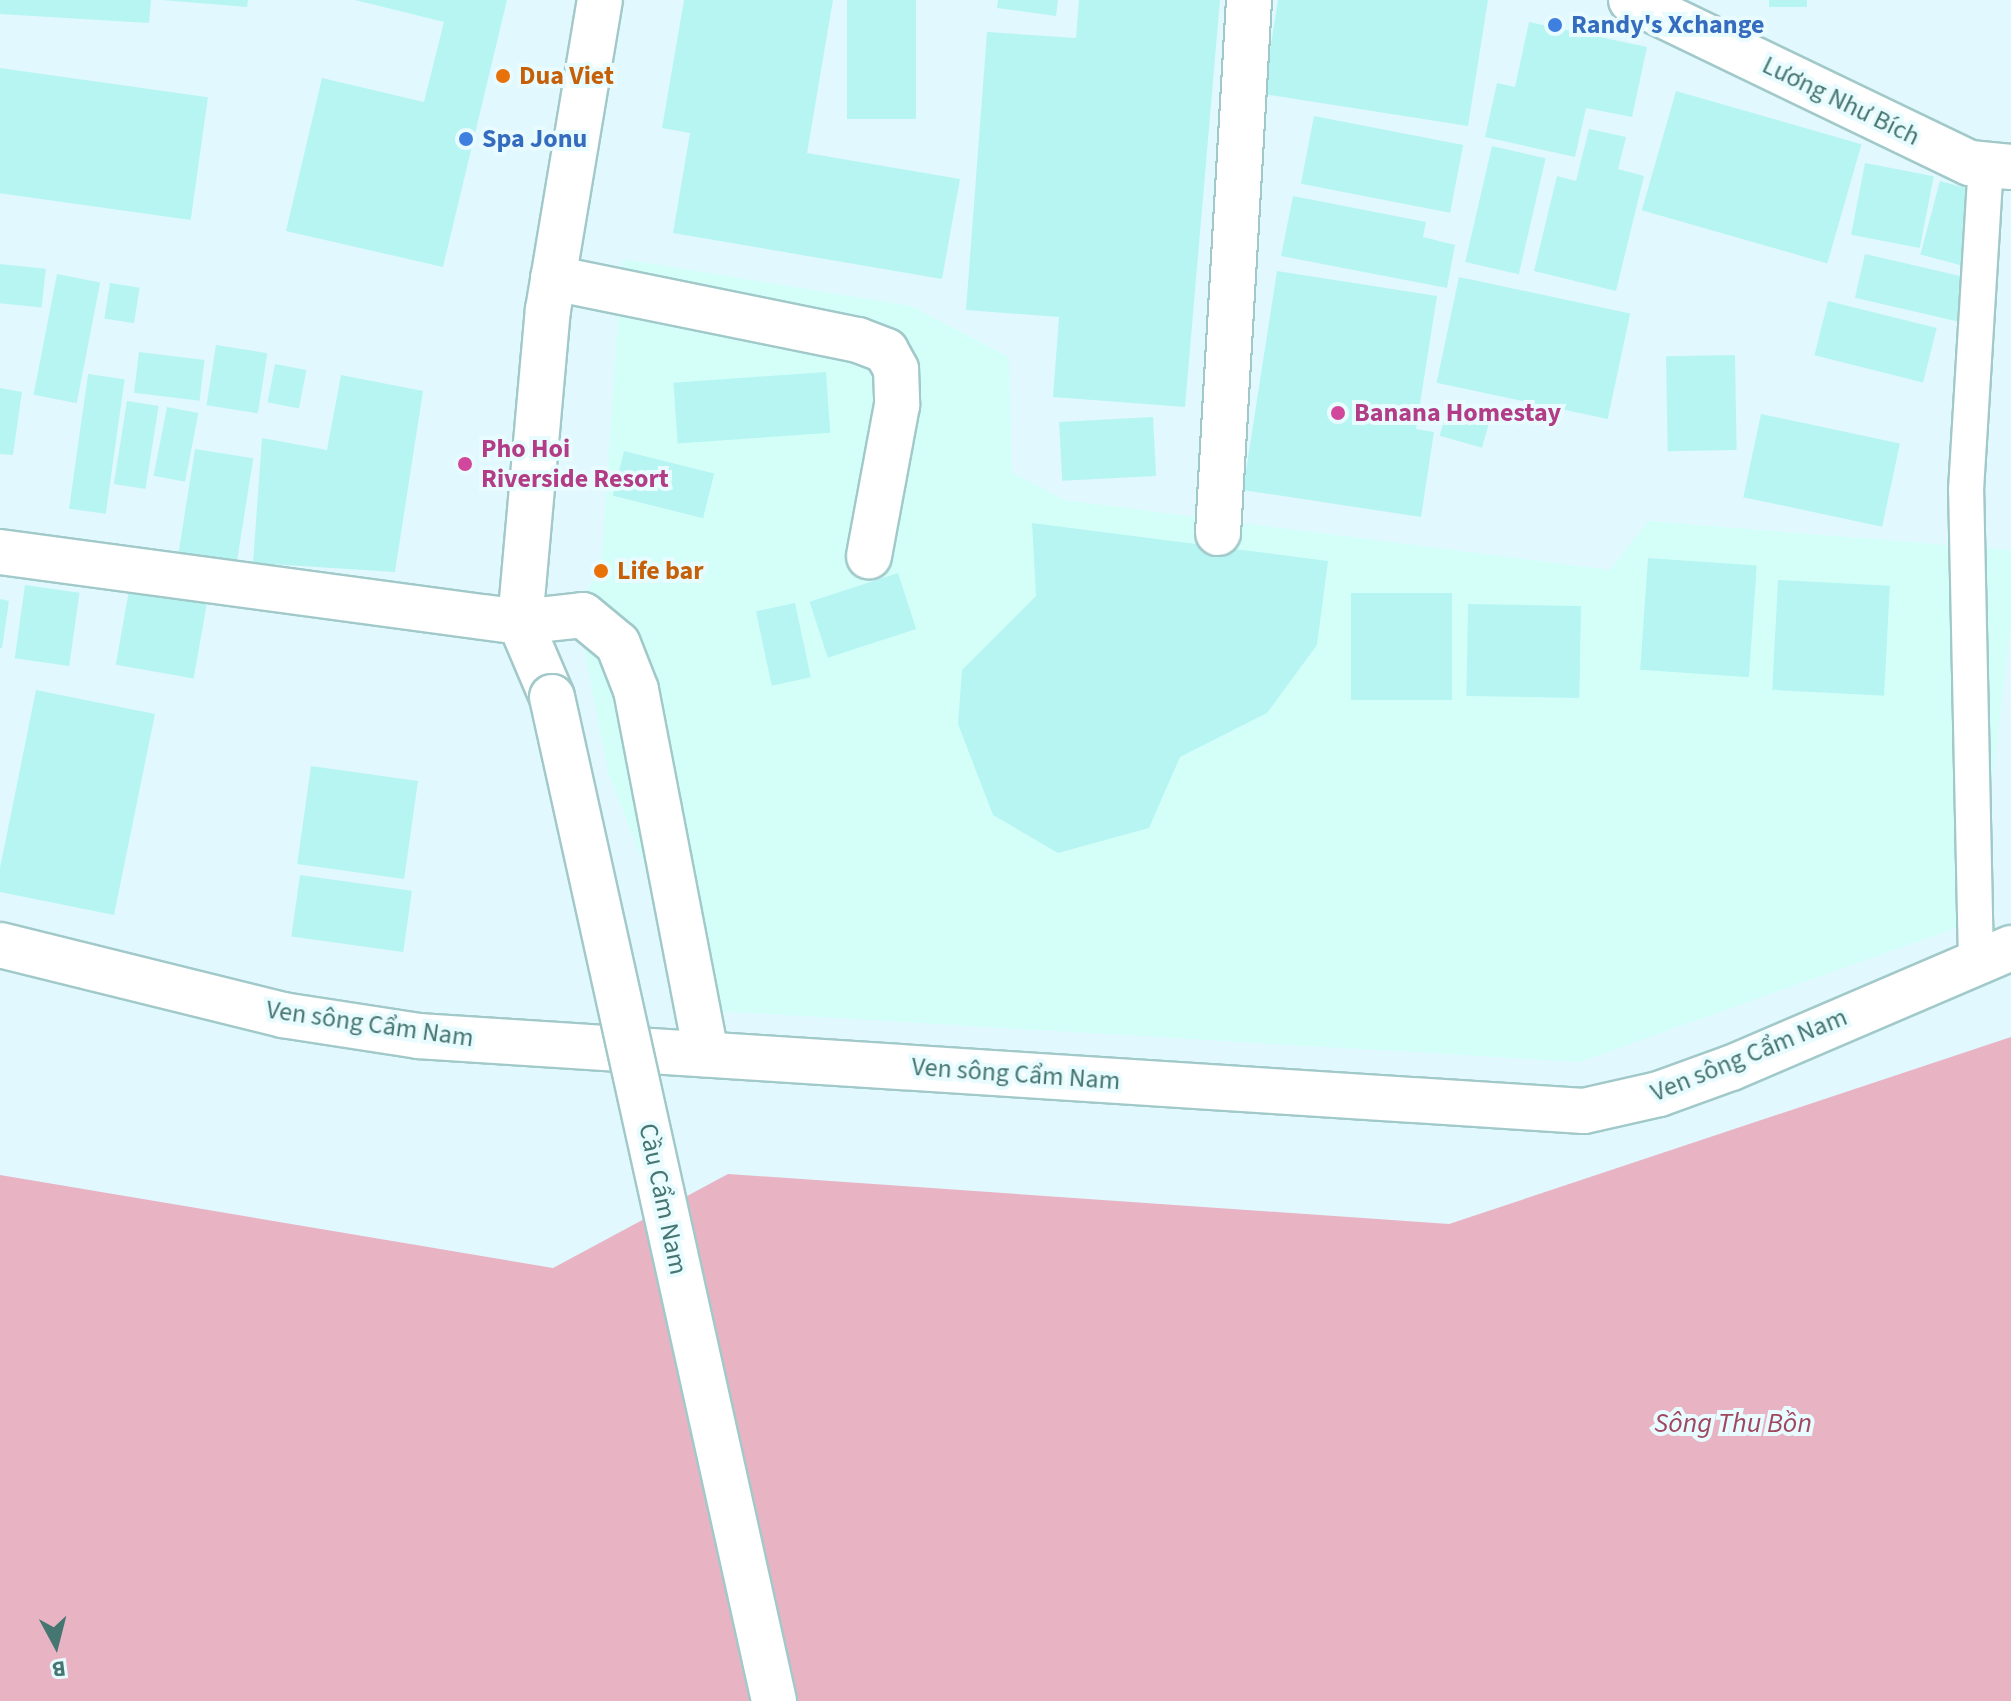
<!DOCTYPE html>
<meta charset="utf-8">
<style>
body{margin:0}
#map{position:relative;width:2011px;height:1701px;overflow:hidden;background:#e1f8fe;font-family:"Source Sans 3",sans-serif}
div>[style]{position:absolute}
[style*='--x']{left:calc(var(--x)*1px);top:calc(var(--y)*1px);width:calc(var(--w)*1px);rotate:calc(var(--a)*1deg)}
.commercial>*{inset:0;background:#d4fff9}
.water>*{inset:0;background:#e8b4c3}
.building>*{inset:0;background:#b7f5f3;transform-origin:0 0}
.roads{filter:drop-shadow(2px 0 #a2c9c9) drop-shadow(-2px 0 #a2c9c9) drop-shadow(0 2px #a2c9c9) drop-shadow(0 -2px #a2c9c9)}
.service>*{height:34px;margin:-17px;padding:0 17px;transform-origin:17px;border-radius:17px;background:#fff}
.minor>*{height:44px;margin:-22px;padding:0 22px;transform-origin:22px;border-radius:22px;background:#fff}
.bridges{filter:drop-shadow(2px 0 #a2c9c9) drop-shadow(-2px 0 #a2c9c9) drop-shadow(0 2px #a2c9c9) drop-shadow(0 -2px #a2c9c9)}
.minor-bridge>*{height:44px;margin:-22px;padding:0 22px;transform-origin:22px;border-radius:22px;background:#fff}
.dots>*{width:22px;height:22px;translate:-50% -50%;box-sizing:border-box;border:4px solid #e8fbff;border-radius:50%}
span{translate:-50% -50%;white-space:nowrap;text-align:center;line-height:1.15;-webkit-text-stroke:8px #e8fbff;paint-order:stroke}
.shop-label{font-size:26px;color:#366cbe;font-weight:700}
.left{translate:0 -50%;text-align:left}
.food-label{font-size:26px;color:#c56008;font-weight:700}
.street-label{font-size:26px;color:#467672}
.hotel-label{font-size:26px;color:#b23c85;font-weight:700}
.water-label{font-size:28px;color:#a1465f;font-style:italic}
.north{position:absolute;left:16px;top:1605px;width:80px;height:80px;-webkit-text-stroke:6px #e8fbff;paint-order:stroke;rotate:173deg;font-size:22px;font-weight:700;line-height:32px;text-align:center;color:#467672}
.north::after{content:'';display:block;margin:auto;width:28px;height:36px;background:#467672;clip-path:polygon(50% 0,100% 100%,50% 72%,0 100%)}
</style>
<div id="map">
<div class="commercial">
<div style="clip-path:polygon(622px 259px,911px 306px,1009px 357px,1012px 472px,1064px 500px,1610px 570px,1648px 521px,2011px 550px,2011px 622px,1976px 921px,1579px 1062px,701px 1010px,608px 772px,576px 605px,601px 571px)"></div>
</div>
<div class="water">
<div style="clip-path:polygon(2011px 1037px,2011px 1701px,0 1701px,0 1175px,553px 1268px,728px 1174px,1449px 1224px)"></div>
</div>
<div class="building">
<div style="clip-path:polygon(0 0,151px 0,149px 23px,0 14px)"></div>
<div style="clip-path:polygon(162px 0,248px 0,247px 7px)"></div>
<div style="clip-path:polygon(355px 0,507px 0,443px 267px,286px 231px,322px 78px,424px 102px,444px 22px)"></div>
<div style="clip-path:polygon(684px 0,833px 0,807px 153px,960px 179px,942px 279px,673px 233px,690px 133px,662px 128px)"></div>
<div style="left:847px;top:0;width:69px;height:119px"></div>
<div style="clip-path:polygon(998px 0,1058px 0,1056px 16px,997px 8px)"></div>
<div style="clip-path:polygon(1079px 0,1220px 0,1185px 407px,1053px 397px,1059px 317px,966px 310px,987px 32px,1076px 38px)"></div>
<div style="clip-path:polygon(1278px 0,1488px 0,1468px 126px,1263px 94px)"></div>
<div style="left:1769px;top:0;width:38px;height:7px"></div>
<div style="clip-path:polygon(1529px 22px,1647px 47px,1632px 117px,1586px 108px,1575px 157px,1485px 137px,1497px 83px,1515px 87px)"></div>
<div style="left:0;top:68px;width:210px;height:124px;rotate:8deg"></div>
<div style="left:1676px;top:91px;width:193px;height:124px;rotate:16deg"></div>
<div style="left:1314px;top:116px;width:152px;height:69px;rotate:11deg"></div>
<div style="clip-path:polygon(1589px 129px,1626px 137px,1618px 169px,1644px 176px,1616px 291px,1534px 271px,1557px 176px,1576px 181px)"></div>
<div style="left:1492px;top:146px;width:55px;height:119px;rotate:13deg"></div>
<div style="left:1865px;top:163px;width:70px;height:73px;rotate:11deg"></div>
<div style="left:1940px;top:181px;width:43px;height:76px;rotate:15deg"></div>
<div style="clip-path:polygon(1293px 196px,1426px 222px,1423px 237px,1455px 245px,1447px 288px,1281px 256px)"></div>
<div style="left:1865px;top:254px;width:110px;height:45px;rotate:13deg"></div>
<div style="left:0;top:264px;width:46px;height:39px;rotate:6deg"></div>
<div style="clip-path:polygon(1277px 271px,1437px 296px,1416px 429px,1434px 432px,1421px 517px,1243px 490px)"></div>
<div style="left:57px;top:274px;width:44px;height:123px;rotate:11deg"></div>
<div style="left:1459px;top:277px;width:175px;height:108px;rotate:12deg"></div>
<div style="left:110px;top:283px;width:30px;height:36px;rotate:9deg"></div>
<div style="left:1828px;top:301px;width:112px;height:56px;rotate:14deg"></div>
<div style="left:216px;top:345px;width:52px;height:61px;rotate:9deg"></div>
<div style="left:139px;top:352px;width:66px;height:41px;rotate:7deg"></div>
<div style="left:1735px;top:355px;width:95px;height:69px;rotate:89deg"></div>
<div style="left:275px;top:364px;width:32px;height:39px;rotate:11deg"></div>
<div style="left:826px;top:372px;width:61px;height:153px;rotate:86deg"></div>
<div style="left:88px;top:374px;width:37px;height:136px;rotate:8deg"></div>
<div style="clip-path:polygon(341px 375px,423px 391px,395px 572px,253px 563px,262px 438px,327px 450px)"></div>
<div style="clip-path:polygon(0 388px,22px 392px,13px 455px,0 454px)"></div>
<div style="left:127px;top:401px;width:32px;height:84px;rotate:9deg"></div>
<div style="left:1449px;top:403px;width:44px;height:34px;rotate:16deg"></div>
<div style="left:167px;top:407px;width:32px;height:70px;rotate:11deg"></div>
<div style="left:1761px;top:414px;width:142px;height:85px;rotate:12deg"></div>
<div style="left:1153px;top:417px;width:59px;height:94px;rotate:87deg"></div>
<div style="left:195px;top:449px;width:59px;height:113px;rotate:9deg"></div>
<div style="left:624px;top:451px;width:93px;height:46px;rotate:14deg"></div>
<div style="clip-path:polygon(1032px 523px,1328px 561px,1317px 645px,1267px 713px,1180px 757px,1149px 828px,1058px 853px,993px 815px,958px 724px,962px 670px,1036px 596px)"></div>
<div style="left:1648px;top:558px;width:109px;height:112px;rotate:4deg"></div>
<div style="left:898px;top:573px;width:59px;height:93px;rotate:72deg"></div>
<div style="left:1778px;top:580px;width:112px;height:110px;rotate:3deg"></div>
<div style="left:25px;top:585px;width:55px;height:74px;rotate:8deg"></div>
<div style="left:129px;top:590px;width:79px;height:76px;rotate:10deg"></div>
<div style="left:1351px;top:593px;width:101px;height:107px"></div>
<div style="clip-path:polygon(0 599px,9px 601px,2px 648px,0 648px)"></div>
<div style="left:795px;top:603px;width:76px;height:40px;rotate:78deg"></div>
<div style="left:1468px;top:604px;width:113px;height:92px;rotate:1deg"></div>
<div style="clip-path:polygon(36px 690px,155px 714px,114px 915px,0 892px,0 868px)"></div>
<div style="left:311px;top:766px;width:108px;height:99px;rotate:8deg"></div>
<div style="left:300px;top:875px;width:113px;height:62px;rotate:8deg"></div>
</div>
<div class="roads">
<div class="service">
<div style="--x:1976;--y:962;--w:472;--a:-91.2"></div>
<div style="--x:1966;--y:490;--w:328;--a:-86.5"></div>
</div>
<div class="minor">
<div style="--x:1631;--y:0;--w:376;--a:25.7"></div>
<div style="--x:1970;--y:163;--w:41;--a:5.6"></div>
<div style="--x:553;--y:278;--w:311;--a:11.5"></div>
<div style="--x:858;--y:340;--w:30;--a:21"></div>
<div style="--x:886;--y:351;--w:21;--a:61"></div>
<div style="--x:896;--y:369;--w:36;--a:88"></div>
<div style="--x:897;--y:405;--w:154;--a:100.5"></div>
<div style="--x:1218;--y:533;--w:534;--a:-86.67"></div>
<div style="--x:0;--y:552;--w:525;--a:7.67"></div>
<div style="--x:520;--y:622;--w:63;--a:-6.3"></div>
<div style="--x:583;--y:615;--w:45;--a:39.6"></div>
<div style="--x:618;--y:644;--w:49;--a:68.6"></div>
<div style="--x:636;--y:690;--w:371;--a:79.1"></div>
<div style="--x:552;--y:697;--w:82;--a:-113.1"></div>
<div style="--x:520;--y:622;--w:313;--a:-84.9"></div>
<div style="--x:548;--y:310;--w:314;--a:-80.5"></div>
<div style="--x:0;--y:945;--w:292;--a:13.9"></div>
<div style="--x:283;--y:1015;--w:137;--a:8.8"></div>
<div style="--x:418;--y:1036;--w:1168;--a:3.68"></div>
<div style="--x:1584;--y:1111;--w:77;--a:-12.8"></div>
<div style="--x:1659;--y:1094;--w:77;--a:-19.9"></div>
<div style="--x:1731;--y:1068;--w:305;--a:-23.2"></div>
</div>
</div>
<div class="bridges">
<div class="minor-bridge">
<div style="--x:552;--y:697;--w:1028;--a:77.53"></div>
</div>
</div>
<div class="dots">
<div style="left:1555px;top:25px;background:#3f7fe0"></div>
<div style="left:503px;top:76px;background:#e8710a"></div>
<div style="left:466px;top:139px;background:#3f7fe0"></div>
<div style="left:1338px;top:413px;background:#d1479c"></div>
<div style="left:465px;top:464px;background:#d1479c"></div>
<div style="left:601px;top:571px;background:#e8710a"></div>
</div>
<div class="shop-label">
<span class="left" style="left:1571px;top:25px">Randy's Xchange</span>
<span class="left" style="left:482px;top:139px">Spa Jonu</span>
</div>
<div class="food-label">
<span class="left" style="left:519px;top:76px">Dua Viet</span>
<span class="left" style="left:617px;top:571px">Life bar</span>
</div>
<div class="street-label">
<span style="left:1841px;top:101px;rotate:26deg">Lương Như Bích</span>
<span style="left:370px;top:1024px;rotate:8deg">Ven sông Cẩm Nam</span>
<span style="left:1749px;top:1055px;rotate:-22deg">Ven sông Cẩm Nam</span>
<span style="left:1016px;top:1074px;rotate:4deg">Ven sông Cẩm Nam</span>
<span style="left:663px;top:1199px;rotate:78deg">Cầu Cẩm Nam</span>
</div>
<div class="hotel-label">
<span class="left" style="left:1354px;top:413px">Banana Homestay</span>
<span class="left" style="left:481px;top:464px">Pho Hoi<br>Riverside Resort</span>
</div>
<div class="water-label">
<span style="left:1733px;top:1423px">Sông Thu Bồn</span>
</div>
<div class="north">B</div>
</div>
